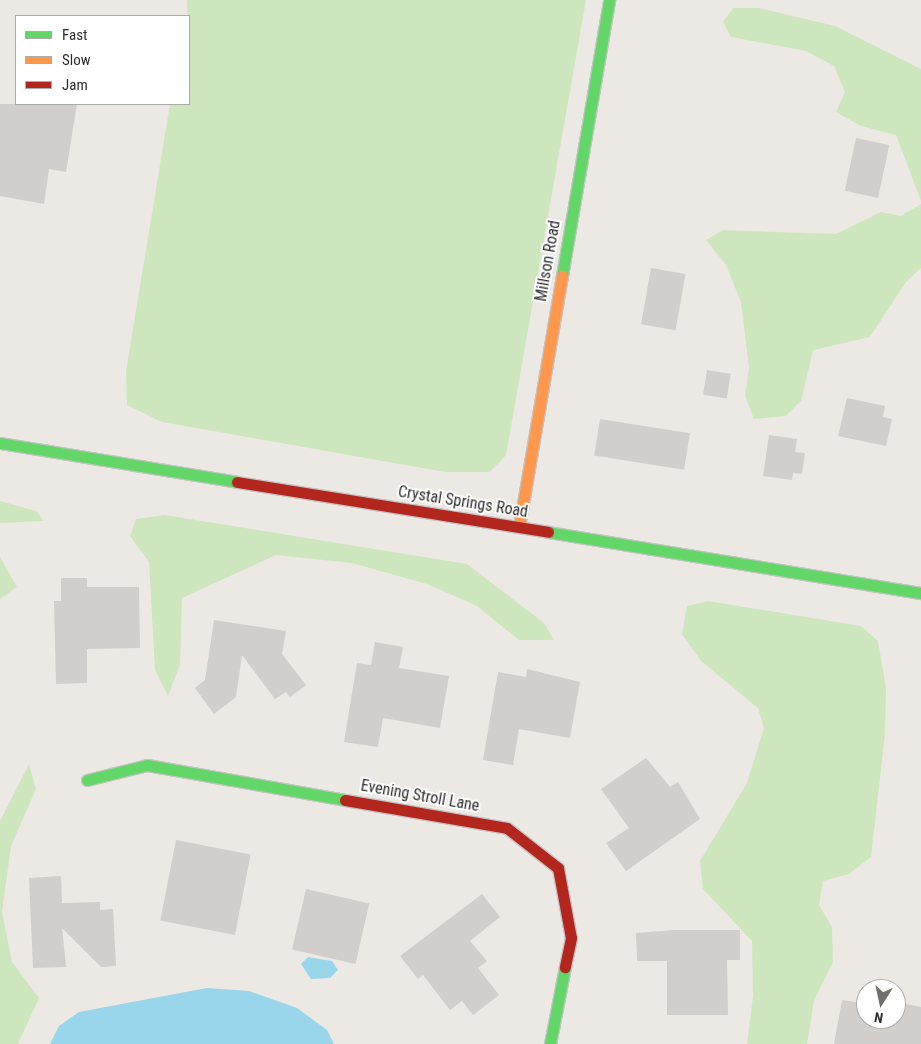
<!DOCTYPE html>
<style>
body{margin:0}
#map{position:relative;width:921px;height:1044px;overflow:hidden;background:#ece8e4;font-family:"Roboto Condensed",sans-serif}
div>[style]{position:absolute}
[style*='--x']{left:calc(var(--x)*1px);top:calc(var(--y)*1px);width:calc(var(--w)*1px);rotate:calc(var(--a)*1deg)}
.green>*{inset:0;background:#cee6be}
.water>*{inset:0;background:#99d6ec}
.building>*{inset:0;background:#d1cecb;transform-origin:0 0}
.roads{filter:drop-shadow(1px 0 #c5c4c5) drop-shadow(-1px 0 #c5c4c5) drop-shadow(0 1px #c5c4c5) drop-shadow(0 -1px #c5c4c5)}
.fast>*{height:11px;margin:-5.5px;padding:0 5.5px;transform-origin:5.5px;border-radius:5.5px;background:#63d668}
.slow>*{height:11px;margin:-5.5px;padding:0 5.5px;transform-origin:5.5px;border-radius:5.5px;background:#ff974d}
.jam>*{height:11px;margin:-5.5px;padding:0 5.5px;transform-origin:5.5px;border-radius:5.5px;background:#b3261e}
span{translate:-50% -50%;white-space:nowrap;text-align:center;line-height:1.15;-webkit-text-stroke:4px #fff;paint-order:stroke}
.street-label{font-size:16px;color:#2e2e2e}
.legend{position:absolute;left:15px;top:15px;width:175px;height:90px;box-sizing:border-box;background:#fff;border:1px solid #ababab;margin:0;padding:6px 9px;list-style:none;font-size:15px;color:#2e2e2e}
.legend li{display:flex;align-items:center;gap:10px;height:25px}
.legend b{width:25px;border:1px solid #ababab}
.north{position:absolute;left:856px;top:979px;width:50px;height:50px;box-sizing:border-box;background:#fff;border:1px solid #ababab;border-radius:50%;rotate:190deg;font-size:14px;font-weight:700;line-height:20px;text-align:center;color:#2e2e2e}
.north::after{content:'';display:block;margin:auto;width:18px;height:22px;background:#706f6e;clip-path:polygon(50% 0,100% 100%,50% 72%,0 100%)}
</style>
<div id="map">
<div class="green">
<div style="clip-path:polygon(187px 0,586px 0,506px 455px,490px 472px,445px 472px,162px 422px,127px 405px,126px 371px,170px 104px,189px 104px)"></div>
<div style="clip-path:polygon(733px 8px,759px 8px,835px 26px,921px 69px,921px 201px,896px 135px,861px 126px,836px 112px,845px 92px,834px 66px,806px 51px,731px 37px,723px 22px)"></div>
<div style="clip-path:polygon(921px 204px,921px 268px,906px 282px,870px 337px,813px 350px,801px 401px,786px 416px,754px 419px,745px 396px,749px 368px,741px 302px,726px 265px,706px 240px,723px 230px,836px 234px,881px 212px,901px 216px)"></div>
<div style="clip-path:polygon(0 501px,36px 511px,44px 521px,0 523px)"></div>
<div style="clip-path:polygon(165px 515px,467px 564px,544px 623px,554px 640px,519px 640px,477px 606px,427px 584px,352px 563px,276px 555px,182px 598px,180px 665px,168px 696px,155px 670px,149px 562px,130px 536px,136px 519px)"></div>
<div style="clip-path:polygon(0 557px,17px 587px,0 599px)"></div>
<div style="clip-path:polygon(708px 601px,861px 626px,878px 641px,886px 688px,885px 734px,871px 857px,849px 874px,823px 881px,819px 905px,832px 927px,833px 962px,814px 1000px,807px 1044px,747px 1044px,753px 996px,752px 941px,703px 889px,700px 861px,747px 783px,764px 728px,758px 708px,701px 661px,682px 634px,687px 606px)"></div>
<div style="clip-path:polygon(29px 764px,36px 789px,11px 846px,2px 912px,12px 962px,39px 998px,18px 1044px,0 1044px,0 821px)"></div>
</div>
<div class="water">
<div style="clip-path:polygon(308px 957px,332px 961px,338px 970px,330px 978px,311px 979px,301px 964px)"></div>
<div style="clip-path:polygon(207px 988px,249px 991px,297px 1008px,327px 1030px,334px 1044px,50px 1044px,59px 1026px,79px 1012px)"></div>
</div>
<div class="building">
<div style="clip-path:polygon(0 104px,77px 104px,66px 172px,49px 169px,44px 204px,0 196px)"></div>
<div style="left:856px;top:138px;width:34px;height:54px;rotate:12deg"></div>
<div style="left:651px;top:268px;width:35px;height:57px;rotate:10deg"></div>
<div style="left:707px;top:370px;width:24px;height:25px;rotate:9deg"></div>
<div style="clip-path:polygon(847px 398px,885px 406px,883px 417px,892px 419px,886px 446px,838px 436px)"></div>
<div style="left:600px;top:419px;width:91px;height:37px;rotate:9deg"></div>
<div style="clip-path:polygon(769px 435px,797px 439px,795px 452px,805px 453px,802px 474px,793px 473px,792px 480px,763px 476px)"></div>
<div style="clip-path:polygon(61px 578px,87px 578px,87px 587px,139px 587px,140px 648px,87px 649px,87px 683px,56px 684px,54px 601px,61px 601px)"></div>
<div style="clip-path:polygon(214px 620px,286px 631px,282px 654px,306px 685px,290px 697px,286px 692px,275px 699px,242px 655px,236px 697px,214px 714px,195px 688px,205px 680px)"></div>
<div style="clip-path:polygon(375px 642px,403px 647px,399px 668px,449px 676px,440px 728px,383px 718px,378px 747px,344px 742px,357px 663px,371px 665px)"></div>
<div style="clip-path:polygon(527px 669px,580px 682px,570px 738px,519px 729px,513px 765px,483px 760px,498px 672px,526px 677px)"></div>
<div style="clip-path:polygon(646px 758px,670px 787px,678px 782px,700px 819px,626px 871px,606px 843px,629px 828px,601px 789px)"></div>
<div style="left:176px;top:840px;width:76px;height:82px;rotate:11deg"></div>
<div style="clip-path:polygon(61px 876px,62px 903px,100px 902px,100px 910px,113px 909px,116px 966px,101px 967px,62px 928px,66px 967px,33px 968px,29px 878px)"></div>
<div style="left:306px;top:889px;width:65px;height:62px;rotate:13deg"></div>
<div style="clip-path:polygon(482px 894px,500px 917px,470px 941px,487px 961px,478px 968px,499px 995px,473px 1015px,462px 1001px,450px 1010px,423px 975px,418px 979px,400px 956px)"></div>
<div style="clip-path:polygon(675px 930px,740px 930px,740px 960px,727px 960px,728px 1015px,667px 1015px,667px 961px,637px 961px,636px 933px)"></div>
<div style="clip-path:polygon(863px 996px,866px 1019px,896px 1019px,896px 1002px,921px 1007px,921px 1044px,834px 1044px,842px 1000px,861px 1003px)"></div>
</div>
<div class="roads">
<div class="fast">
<div style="--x:562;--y:276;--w:280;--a:-80.3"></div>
<div style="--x:0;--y:443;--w:240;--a:9.3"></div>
<div style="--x:548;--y:532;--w:378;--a:9.3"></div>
<div style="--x:87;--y:780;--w:62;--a:-14"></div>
<div style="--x:147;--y:765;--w:201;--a:10"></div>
<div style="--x:550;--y:1044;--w:78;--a:-79"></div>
</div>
<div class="slow">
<div style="--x:519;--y:527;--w:255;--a:-80.3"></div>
</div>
<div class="jam">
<div style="--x:237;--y:482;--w:315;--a:9.1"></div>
<div style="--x:345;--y:800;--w:164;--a:9.8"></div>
<div style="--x:507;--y:828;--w:65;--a:38.1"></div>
<div style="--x:558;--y:868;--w:71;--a:79.5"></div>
<div style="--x:571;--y:938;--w:30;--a:102"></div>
</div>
</div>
<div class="street-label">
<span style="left:548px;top:261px;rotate:-80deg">Millson Road</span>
<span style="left:463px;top:502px;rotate:9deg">Crystal Springs Road</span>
<span style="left:420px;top:796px;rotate:10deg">Evening Stroll Lane</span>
</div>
<ul class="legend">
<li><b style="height:6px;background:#63d668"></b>Fast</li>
<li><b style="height:6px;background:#ff974d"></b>Slow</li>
<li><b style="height:6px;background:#b3261e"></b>Jam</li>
</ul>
<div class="north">N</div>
</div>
